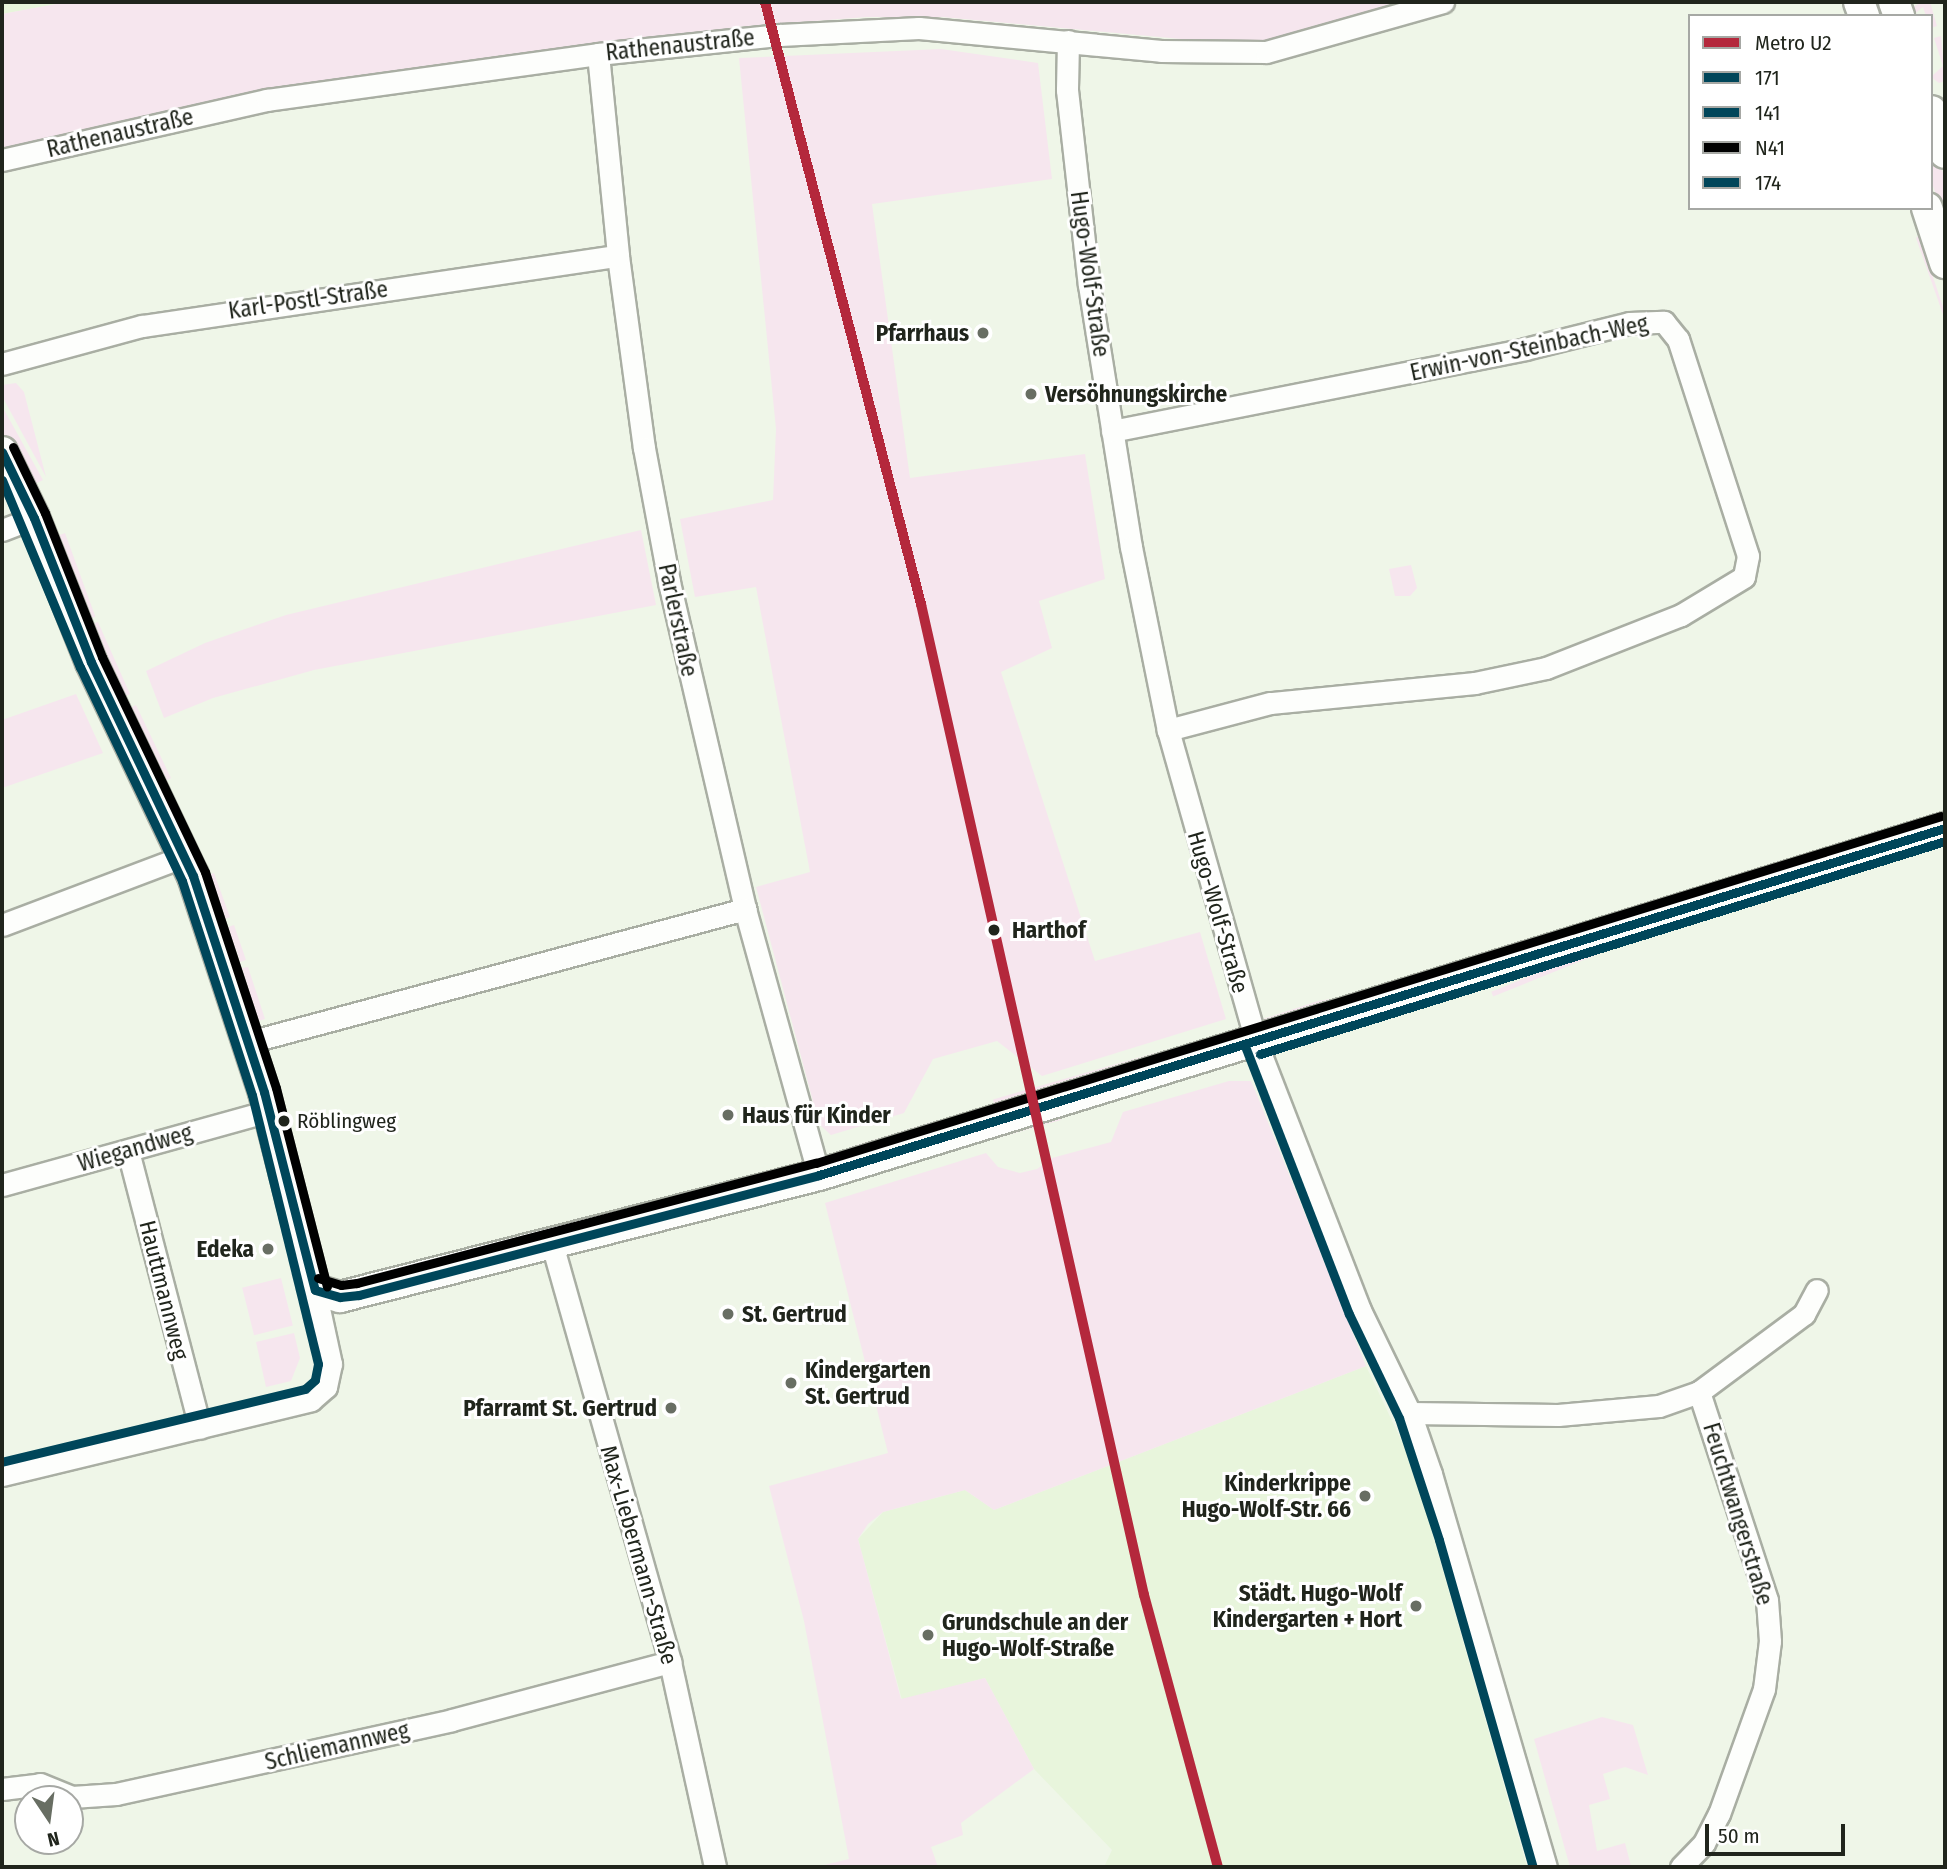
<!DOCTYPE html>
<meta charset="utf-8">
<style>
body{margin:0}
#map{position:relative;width:1947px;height:1869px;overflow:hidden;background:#eff6e8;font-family:"Fira Sans Condensed",sans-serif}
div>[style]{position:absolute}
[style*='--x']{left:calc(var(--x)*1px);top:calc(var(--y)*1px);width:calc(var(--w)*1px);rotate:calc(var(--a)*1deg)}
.built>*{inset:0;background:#e8f5dc}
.green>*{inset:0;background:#f6e6ee;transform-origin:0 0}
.roads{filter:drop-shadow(2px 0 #a9aea3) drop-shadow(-2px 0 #a9aea3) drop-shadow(0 2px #a9aea3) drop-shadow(0 -2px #a9aea3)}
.street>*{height:21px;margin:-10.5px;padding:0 10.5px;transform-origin:10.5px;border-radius:10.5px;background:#fdfefc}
.secondary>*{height:30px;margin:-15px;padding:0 15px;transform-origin:15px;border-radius:15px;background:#fdfefc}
.bus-1>*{height:9px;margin:-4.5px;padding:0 4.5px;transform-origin:4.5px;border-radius:4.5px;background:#00465a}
.bus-2>*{height:9px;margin:-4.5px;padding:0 4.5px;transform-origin:4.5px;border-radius:4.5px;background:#00465a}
.bus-3>*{height:9px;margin:-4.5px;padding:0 4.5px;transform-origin:4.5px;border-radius:4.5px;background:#000}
.bus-4>*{height:9px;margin:-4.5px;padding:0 4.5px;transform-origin:4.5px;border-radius:4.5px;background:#00465a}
.metro-1>*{height:10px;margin:-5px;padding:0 5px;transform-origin:5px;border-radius:5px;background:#b4283c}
.dots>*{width:19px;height:19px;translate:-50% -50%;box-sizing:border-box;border:4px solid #fff;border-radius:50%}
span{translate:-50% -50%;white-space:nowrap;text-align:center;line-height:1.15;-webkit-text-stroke:6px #fff;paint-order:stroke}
.bus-label{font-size:21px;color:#20251c}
.left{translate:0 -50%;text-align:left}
.street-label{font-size:23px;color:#20251c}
.poi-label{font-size:23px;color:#20251c;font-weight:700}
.right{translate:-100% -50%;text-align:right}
.stop-label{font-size:23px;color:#20251c;font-weight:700}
.frame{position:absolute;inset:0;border:4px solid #20251c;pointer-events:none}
.legend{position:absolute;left:1688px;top:14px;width:245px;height:196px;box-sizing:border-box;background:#fff;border:2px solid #a6a8a4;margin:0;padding:9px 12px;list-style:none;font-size:21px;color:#20251c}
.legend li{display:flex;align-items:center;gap:14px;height:35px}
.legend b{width:35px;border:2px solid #a6a8a4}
.north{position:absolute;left:14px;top:1785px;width:70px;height:70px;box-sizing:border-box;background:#fff;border:2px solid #a6a8a4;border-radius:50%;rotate:167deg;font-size:19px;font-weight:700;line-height:28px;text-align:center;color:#20251c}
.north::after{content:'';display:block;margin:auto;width:24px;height:32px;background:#686e63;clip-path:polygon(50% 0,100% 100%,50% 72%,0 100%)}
.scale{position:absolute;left:1705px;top:1824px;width:140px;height:32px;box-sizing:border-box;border:4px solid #20251c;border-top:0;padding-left:9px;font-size:21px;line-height:24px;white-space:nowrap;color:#20251c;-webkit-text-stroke:5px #fff;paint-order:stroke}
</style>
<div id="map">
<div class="built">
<div style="clip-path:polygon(2px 2px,67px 2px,2px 14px)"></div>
<div style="clip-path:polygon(1366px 1366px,1404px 1446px,1428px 1518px,1527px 1867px,1104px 1867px,1112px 1850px,1034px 1769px,985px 1678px,902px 1700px,858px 1539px,883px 1512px,965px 1490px,994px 1510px)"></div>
</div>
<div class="green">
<div style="clip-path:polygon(67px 2px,1396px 2px,1282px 39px,1235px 44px,942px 17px,867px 17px,736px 27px,735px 33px,518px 54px,280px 88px,2px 149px,2px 14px)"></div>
<div style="clip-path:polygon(1922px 2px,1930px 2px,1937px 26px,1931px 28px,1931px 16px,1926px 16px,1923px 7px,1912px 16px,1909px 9px)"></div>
<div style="clip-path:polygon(1941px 36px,1945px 81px,1939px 83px,1931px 77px,1943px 66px,1934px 38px)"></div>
<div style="clip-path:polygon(941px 49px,1038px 63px,1052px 179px,872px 204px,910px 478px,1085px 454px,1105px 579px,1039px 601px,1052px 648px,1001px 672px,1095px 961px,1200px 932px,1226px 1019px,1042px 1076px,997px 1041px,933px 1059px,904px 1113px,831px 1135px,819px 1124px,756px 887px,810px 872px,756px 587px,695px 597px,680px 519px,773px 500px,776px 429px,739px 58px)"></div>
<div style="clip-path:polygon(1931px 137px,1945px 179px,1945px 222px,1931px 180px)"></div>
<div style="clip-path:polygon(1919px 235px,1945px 313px,1945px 320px,1916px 238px)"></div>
<div style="clip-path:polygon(16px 383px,24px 392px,46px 477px,2px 396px,2px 385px)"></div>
<div style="clip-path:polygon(2px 406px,43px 480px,29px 487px,2px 433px)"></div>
<div style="clip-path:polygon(641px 530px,656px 605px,314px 670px,213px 698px,164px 718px,146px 671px,205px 643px,286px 615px)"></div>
<div style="left:65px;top:533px;width:89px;height:7px;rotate:70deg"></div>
<div style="clip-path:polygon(1411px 565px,1417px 588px,1410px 596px,1395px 596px,1389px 569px)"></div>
<div style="clip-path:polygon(98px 622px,130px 694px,119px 700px,122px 692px,92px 624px)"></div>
<div style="clip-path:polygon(76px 694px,103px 753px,2px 788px,2px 720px)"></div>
<div style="clip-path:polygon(136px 705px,171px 778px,166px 781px,125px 710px)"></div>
<div style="left:214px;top:873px;width:47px;height:12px;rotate:70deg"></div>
<div style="clip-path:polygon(234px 925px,246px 960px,240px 962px,236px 949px,230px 951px,222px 929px)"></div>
<div style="left:1622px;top:939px;width:5px;height:141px;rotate:68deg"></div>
<div style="clip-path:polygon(248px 967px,265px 1019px,255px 1022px,243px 989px,248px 987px,242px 968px)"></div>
<div style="clip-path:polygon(1477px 984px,1479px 989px,1282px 1050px,1287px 1044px)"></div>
<div style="clip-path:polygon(1355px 995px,1267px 1023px,1260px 1020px,1318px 1001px)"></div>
<div style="left:1214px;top:1036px;width:7px;height:230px;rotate:74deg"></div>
<div style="left:1222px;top:1061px;width:7px;height:112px;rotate:74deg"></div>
<div style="clip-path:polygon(1229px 1081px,1251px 1081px,1257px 1095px,1366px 1366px,994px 1510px,965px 1490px,883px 1512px,868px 1524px,858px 1539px,901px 1699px,985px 1678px,1034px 1769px,961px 1823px,963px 1835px,931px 1847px,938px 1867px,816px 1867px,849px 1859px,804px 1621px,769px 1486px,888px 1453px,825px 1203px,986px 1153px,998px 1167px,1020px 1173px,1037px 1169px,1052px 1158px,1111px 1142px,1123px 1112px)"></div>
<div style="clip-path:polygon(1059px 1112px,1061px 1120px,858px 1178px)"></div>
<div style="clip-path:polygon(938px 1120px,941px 1128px,852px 1154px,850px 1147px)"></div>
<div style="left:789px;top:1193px;width:4px;height:185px;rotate:76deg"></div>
<div style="left:281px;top:1278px;width:49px;height:40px;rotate:76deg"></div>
<div style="clip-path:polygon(294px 1333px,300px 1358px,291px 1381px,266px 1387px,256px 1342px)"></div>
<div style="clip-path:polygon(1602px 1717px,1633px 1725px,1648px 1775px,1625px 1767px,1603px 1774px,1610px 1799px,1589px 1805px,1597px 1851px,1625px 1843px,1631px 1866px,1570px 1867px,1534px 1739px)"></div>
</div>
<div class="roads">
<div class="street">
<div style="--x:1068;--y:41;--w:49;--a:91.2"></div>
<div style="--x:1067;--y:90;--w:196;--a:83.6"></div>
<div style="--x:1089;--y:285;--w:265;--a:80.9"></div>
<div style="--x:1131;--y:547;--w:187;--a:78.6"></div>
<div style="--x:1168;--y:730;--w:324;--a:74.2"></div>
<div style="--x:1256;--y:1042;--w:287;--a:68.8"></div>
<div style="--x:1360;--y:1310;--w:114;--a:64.1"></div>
<div style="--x:1410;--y:1413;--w:65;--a:71"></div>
<div style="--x:1431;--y:1474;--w:409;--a:73.7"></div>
<div style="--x:598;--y:54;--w:203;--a:84.3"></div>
<div style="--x:618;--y:256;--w:194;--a:82.3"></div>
<div style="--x:644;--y:448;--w:136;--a:79.4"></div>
<div style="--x:669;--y:582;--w:336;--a:76.9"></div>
<div style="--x:745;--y:909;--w:276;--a:74.5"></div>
<div style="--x:2;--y:160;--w:272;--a:-12.8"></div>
<div style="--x:267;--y:100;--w:334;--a:-7.9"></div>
<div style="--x:598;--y:54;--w:183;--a:-6"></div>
<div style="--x:780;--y:35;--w:139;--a:-2.9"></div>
<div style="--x:919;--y:28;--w:243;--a:5.4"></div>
<div style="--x:1161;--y:51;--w:105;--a:0.5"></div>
<div style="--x:1266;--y:52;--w:184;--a:-15.8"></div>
<div style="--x:2;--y:364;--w:145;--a:-15.2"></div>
<div style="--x:142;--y:326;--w:481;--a:-8.4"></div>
<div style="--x:1112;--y:431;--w:421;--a:-11.2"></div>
<div style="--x:1525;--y:349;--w:107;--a:-14"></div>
<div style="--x:1629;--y:323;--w:35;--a:-2"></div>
<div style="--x:1664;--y:322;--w:22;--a:51"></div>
<div style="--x:1678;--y:339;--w:228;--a:72.1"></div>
<div style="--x:1748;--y:556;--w:21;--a:101"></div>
<div style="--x:1744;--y:577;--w:74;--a:148.9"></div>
<div style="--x:1681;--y:615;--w:145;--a:158.6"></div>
<div style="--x:1546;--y:668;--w:73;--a:168.1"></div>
<div style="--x:1475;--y:683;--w:206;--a:174.4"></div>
<div style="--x:1270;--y:703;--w:106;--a:165.2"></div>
<div style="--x:2;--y:530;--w:34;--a:-21"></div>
<div style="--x:2;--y:925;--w:196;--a:-20.7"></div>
<div style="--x:249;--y:1042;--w:514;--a:-15.01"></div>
<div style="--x:128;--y:1151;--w:286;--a:75.4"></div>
<div style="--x:2;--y:1185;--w:276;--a:-15.5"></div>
<div style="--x:552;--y:1244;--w:434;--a:74.2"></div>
<div style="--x:670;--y:1662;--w:210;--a:77.6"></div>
<div style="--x:1410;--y:1413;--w:148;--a:0.8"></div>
<div style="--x:1558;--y:1415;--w:101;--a:-5.1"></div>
<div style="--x:1659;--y:1406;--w:42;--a:-19.3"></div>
<div style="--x:1699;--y:1392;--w:131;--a:-36.6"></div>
<div style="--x:1804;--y:1314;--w:27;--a:-62"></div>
<div style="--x:2;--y:1475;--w:318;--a:-13.6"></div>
<div style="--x:311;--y:1400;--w:20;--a:-41"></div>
<div style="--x:326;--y:1387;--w:24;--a:-78"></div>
<div style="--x:331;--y:1364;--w:76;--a:-102.2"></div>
<div style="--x:2;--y:1789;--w:38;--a:-7"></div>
<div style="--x:40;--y:1784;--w:35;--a:22"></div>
<div style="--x:72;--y:1797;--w:44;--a:-3.9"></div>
<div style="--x:116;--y:1794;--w:344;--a:-12.4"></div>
<div style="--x:452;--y:1720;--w:226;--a:-14.9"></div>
<div style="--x:1681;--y:1867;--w:33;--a:-46"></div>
<div style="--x:1704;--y:1843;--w:33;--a:-63"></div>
<div style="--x:1719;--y:1814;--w:133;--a:-70.2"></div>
<div style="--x:1764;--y:1689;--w:48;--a:-82.9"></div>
<div style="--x:1770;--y:1641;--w:41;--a:-94.2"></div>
<div style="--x:1767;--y:1600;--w:219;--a:-108.1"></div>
</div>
<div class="secondary">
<div style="--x:1859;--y:2;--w:15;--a:70"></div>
<div style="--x:1894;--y:2;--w:15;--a:70"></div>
<div style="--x:1931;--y:111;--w:44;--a:71.6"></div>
<div style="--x:1927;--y:208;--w:58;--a:71.9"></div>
<div style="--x:2;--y:452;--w:73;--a:64.1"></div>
<div style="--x:34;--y:518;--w:155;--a:68.4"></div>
<div style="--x:91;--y:662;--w:237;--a:64.5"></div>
<div style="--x:193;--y:876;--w:227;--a:71.8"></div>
<div style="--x:264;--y:1092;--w:204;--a:75.6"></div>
<div style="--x:315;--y:1290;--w:26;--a:16"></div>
<div style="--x:340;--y:1297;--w:494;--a:-14.3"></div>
<div style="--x:819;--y:1175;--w:1178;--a:-17.13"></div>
</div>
</div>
<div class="bus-1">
<div style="--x:2;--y:452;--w:73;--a:64.1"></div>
<div style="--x:34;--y:518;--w:155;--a:68.4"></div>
<div style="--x:91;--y:662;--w:237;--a:64.5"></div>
<div style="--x:193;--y:876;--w:227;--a:71.8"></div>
<div style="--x:264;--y:1092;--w:204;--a:75.6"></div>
<div style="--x:315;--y:1290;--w:26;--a:16"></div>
<div style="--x:340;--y:1297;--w:19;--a:-6"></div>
<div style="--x:359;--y:1295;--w:475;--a:-14.6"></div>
<div style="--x:819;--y:1175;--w:1178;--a:-17.13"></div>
</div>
<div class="bus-2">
<div style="--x:1245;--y:1046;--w:287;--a:68.8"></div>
<div style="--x:1349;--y:1314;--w:115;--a:64.3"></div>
<div style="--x:1399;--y:1418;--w:128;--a:71.8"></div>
<div style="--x:1439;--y:1540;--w:340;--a:74"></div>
<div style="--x:1260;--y:1054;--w:717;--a:-17.27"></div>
</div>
<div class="bus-3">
<div style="--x:13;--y:447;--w:73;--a:64.1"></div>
<div style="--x:45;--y:513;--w:155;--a:68.4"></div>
<div style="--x:102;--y:657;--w:238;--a:64.4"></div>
<div style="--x:205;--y:872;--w:227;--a:71.8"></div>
<div style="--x:276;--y:1088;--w:205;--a:75.6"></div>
<div style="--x:318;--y:1278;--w:24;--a:17"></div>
<div style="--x:341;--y:1285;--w:16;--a:-7"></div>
<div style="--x:357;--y:1283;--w:474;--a:-14.7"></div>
<div style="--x:816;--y:1163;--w:1177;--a:-17.14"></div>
</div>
<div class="bus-4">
<div style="--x:2;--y:480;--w:203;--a:67.4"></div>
<div style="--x:80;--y:667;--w:237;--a:64.5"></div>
<div style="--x:182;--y:881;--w:225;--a:71.9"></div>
<div style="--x:252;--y:1095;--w:277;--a:76.2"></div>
<div style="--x:318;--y:1364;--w:16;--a:101"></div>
<div style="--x:315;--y:1380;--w:13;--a:138"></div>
<div style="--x:305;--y:1389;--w:312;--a:166.5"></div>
</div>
<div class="metro-1">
<div style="--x:765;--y:2;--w:622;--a:75.47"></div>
<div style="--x:921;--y:604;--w:1016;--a:77.32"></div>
<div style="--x:1144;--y:1595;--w:282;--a:74.8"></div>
</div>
<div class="dots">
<div style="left:983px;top:333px;background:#686e63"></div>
<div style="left:1031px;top:394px;background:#686e63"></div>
<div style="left:994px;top:930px;background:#20251c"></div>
<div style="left:728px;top:1115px;background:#686e63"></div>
<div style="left:284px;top:1121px;background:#20251c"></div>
<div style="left:268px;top:1249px;background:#686e63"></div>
<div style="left:728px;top:1314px;background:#686e63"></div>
<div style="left:791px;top:1383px;background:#686e63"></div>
<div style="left:671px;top:1408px;background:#686e63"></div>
<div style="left:1365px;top:1496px;background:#686e63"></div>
<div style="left:1416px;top:1606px;background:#686e63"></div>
<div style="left:928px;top:1635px;background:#686e63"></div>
</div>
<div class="bus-label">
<span class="left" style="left:297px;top:1121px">Röblingweg</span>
</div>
<div class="street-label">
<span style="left:680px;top:45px;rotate:-6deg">Rathenaustraße</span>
<span style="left:120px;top:133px;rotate:-13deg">Rathenaustraße</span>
<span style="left:1090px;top:274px;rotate:82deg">Hugo-Wolf-Straße</span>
<span style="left:308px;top:300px;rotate:-8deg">Karl-Postl-Straße</span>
<span style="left:1529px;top:348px;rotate:-12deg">Erwin-von-Steinbach-Weg</span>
<span style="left:678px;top:620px;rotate:78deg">Parlerstraße</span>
<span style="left:1218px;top:912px;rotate:74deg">Hugo-Wolf-Straße</span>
<span style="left:135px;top:1148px;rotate:-16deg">Wiegandweg</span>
<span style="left:164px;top:1290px;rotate:76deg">Hauttmannweg</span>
<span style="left:1738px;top:1514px;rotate:73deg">Feuchtwangerstraße</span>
<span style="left:639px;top:1555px;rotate:74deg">Max-Liebermann-Straße</span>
<span style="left:337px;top:1746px;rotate:-13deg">Schliemannweg</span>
</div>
<div class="poi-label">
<span class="right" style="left:969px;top:333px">Pfarrhaus</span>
<span class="left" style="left:1045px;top:394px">Versöhnungskirche</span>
<span class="left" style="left:742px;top:1115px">Haus für Kinder</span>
<span class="right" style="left:254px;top:1249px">Edeka</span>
<span class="left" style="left:742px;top:1314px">St. Gertrud</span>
<span class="left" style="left:805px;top:1383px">Kindergarten<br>St. Gertrud</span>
<span class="right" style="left:657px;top:1408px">Pfarramt St. Gertrud</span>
<span class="right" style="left:1351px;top:1496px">Kinderkrippe<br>Hugo-Wolf-Str. 66</span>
<span class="right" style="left:1402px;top:1606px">Städt. Hugo-Wolf<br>Kindergarten + Hort</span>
<span class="left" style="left:942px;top:1635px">Grundschule an der<br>Hugo-Wolf-Straße</span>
</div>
<div class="stop-label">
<span class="left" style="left:1012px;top:930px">Harthof</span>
</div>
<div class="frame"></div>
<ul class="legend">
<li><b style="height:9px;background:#b4283c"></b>Metro U2</li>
<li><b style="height:9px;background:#00465a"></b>171</li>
<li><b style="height:9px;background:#00465a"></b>141</li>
<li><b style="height:9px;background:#000"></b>N41</li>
<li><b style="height:9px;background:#00465a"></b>174</li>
</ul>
<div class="north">N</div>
<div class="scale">50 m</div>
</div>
